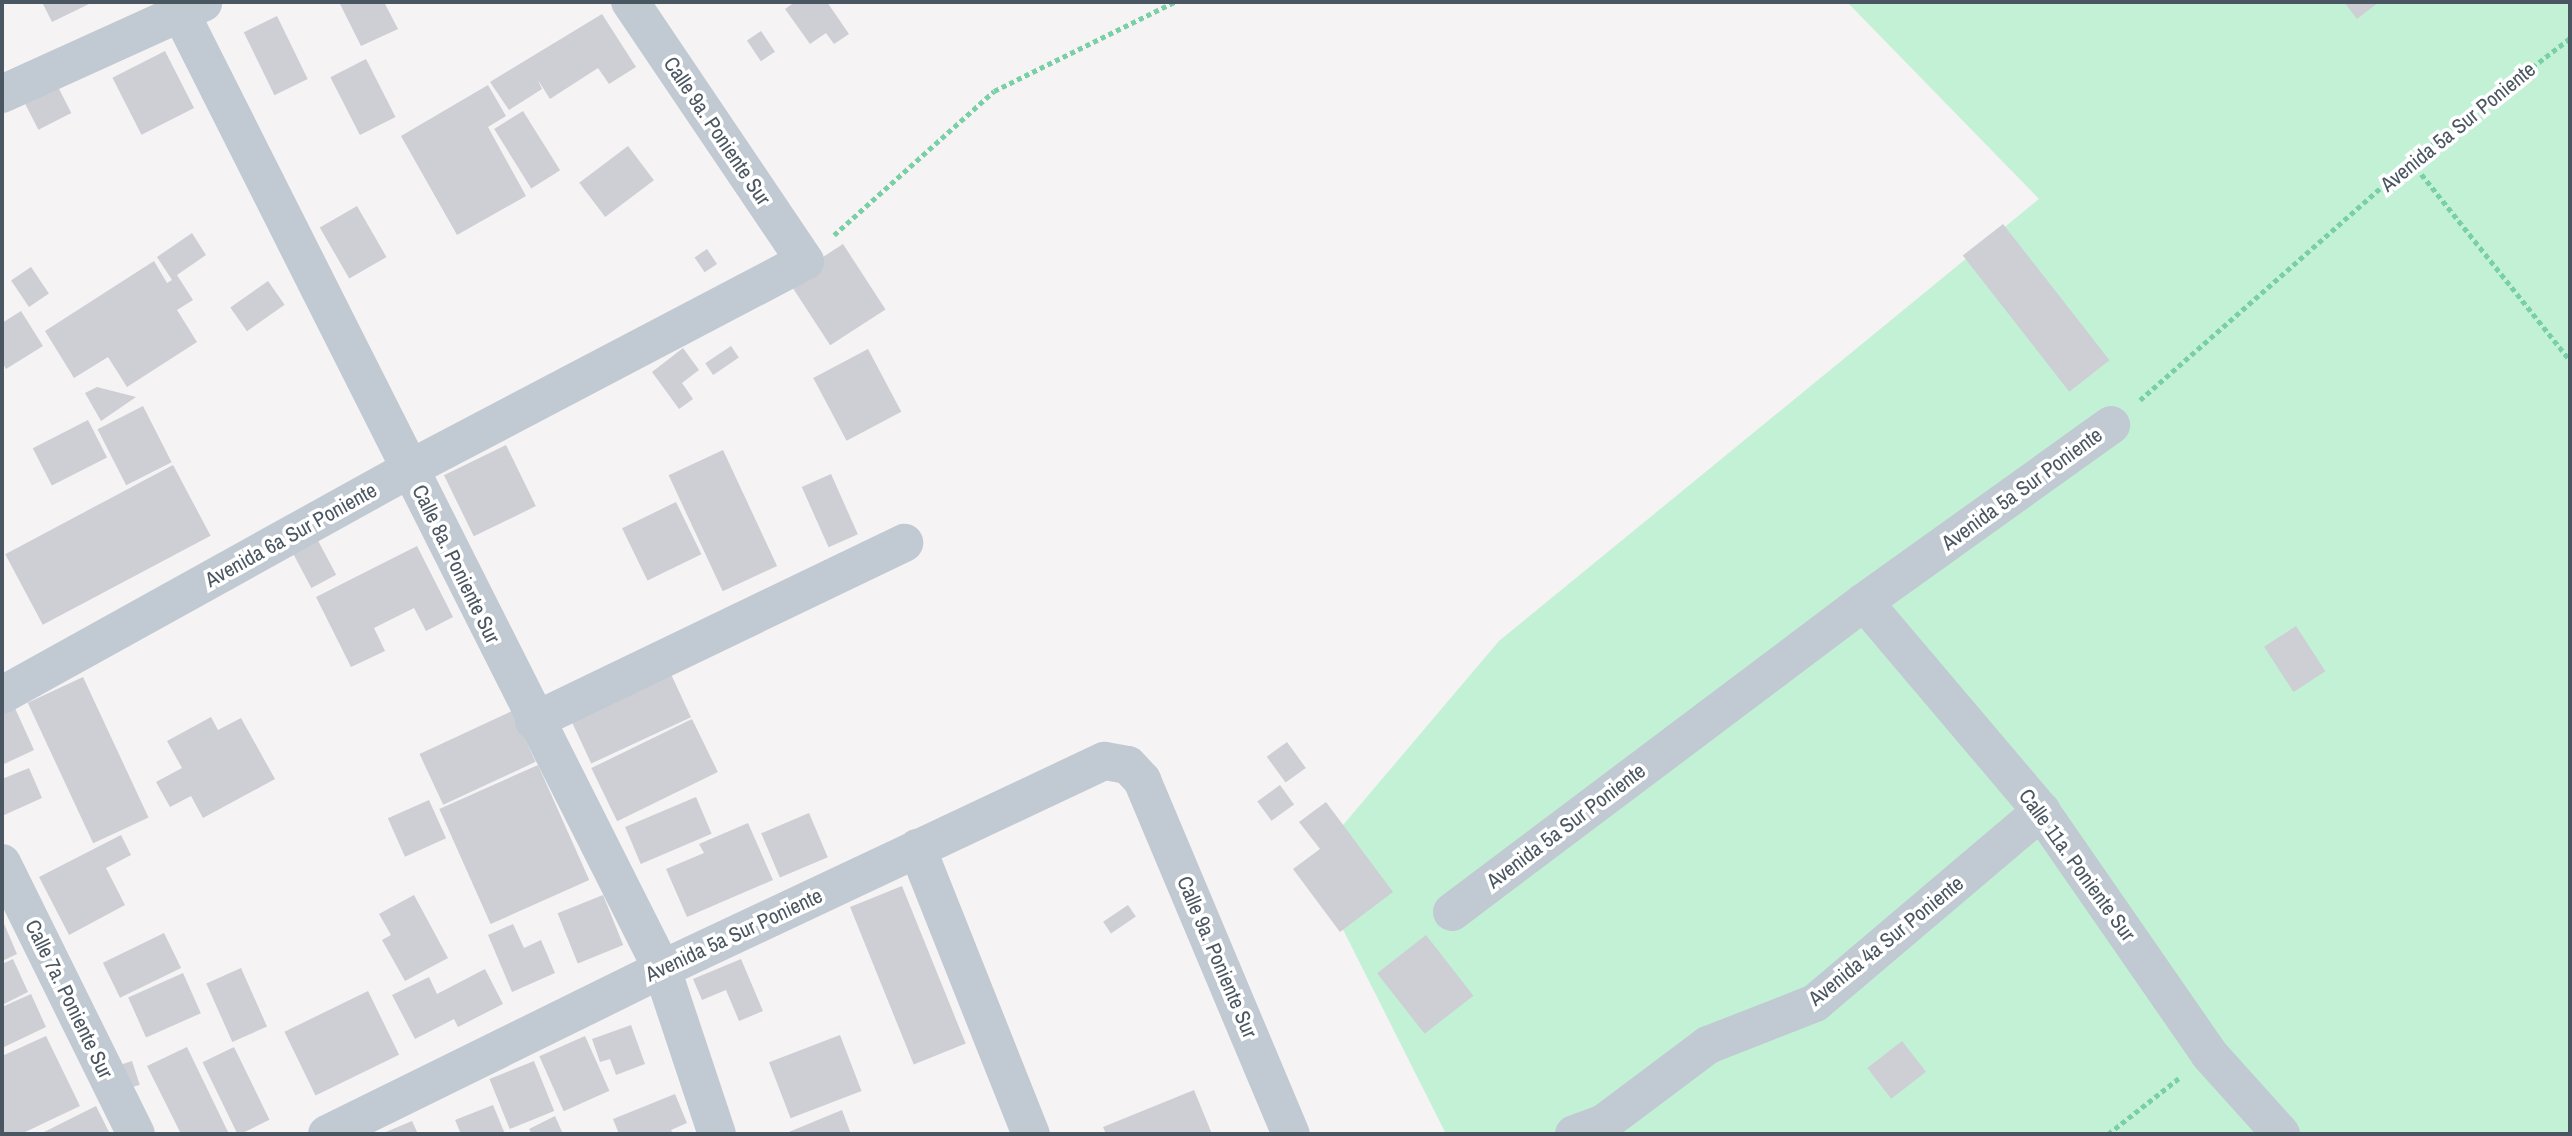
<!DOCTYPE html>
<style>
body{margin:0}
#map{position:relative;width:2572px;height:1136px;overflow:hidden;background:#f5f3f3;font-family:"Archivo Narrow",sans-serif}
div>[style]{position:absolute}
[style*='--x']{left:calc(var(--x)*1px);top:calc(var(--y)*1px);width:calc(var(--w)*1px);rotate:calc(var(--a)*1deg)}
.green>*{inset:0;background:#c3f1d5}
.building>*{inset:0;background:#cdcfd5;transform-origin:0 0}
.path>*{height:4.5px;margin-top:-2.25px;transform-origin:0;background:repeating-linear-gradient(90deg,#7ad0a6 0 5px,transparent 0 8.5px)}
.minor>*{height:38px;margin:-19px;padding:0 19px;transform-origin:19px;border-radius:19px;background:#c1cad2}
span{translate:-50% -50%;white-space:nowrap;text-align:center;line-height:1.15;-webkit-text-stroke:7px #fff;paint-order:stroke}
.street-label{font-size:21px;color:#4a5661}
.frame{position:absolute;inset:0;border:4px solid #4a5661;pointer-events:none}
</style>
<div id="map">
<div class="green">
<div style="clip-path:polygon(1847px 2px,2570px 2px,2570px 1134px,1446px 1134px,1310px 864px,1499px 641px,2039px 199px)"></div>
</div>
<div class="building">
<div style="clip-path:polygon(42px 2px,93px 2px,52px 22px)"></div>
<div style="clip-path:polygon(339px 2px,384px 2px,398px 29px,361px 46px)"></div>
<div style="clip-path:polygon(795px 2px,827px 2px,849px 34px,834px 44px,826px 33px,810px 44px,785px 9px)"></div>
<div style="clip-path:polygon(2344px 2px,2379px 2px,2357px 19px)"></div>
<div style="clip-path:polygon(602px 14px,636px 67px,609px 84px,598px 68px,550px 99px,538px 80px,542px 89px,509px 110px,490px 82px)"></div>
<div style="left:277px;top:16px;width:70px;height:37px;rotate:64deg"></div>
<div style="left:761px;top:31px;width:25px;height:17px;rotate:56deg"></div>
<div style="left:165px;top:51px;width:64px;height:59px;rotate:63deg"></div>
<div style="left:366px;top:59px;width:65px;height:40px;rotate:63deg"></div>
<div style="left:55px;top:81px;width:36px;height:37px;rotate:63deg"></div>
<div style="clip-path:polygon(488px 85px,506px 116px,488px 127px,526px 196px,457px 235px,401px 136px)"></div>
<div style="left:523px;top:111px;width:70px;height:34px;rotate:58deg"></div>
<div style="left:628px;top:146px;width:43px;height:61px;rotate:53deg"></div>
<div style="left:357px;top:206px;width:59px;height:43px;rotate:60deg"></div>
<div style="left:2003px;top:224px;width:173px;height:51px;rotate:52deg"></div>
<div style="clip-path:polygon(192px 233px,206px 255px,177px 275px,193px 300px,177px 310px,197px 342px,127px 387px,108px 357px,74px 378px,45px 331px,154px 261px,167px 283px,172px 280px,157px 257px)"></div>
<div style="left:843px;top:244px;width:78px;height:66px;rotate:57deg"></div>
<div style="left:707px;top:249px;width:18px;height:15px;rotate:56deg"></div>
<div style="left:31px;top:267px;width:32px;height:24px;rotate:56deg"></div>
<div style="left:268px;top:281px;width:29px;height:46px;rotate:55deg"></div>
<div style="clip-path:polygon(21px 311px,43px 346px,6px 369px,2px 362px,2px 323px)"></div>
<div style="left:731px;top:346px;width:14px;height:31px;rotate:56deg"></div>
<div style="clip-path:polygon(683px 348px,699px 370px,682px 383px,693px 399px,679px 409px,652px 372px)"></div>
<div style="left:868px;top:349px;width:71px;height:62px;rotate:62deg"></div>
<div style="clip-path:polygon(97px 387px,136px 397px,101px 421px,85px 393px)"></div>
<div style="left:143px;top:406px;width:63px;height:51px;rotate:63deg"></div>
<div style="left:88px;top:420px;width:42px;height:62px;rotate:63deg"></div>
<div style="left:506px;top:445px;width:68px;height:69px;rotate:64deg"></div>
<div style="left:723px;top:450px;width:128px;height:60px;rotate:65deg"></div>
<div style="left:173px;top:465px;width:80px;height:190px;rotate:62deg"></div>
<div style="left:831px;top:474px;width:66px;height:32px;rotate:66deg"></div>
<div style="left:676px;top:502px;width:58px;height:60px;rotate:64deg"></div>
<div style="left:315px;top:535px;width:45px;height:28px;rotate:62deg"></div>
<div style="clip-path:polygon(417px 546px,453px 617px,426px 631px,414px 608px,374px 628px,385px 651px,351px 667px,316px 597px)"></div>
<div style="left:2296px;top:626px;width:54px;height:38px;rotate:57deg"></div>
<div style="left:669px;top:670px;width:52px;height:110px;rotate:65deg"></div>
<div style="left:83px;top:677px;width:155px;height:61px;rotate:65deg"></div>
<div style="clip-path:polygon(14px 706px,34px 750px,2px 765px,2px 711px)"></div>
<div style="left:512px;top:711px;width:56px;height:102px;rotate:65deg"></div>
<div style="clip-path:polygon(211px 717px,218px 730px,241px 718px,275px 779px,203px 818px,191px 796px,170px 807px,156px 782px,182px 768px,167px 741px)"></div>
<div style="left:692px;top:719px;width:59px;height:112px;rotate:64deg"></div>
<div style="left:1287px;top:742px;width:32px;height:25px;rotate:54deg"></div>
<div style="left:538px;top:765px;width:126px;height:108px;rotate:66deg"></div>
<div style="clip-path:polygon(29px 768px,42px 798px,2px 816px,2px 779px)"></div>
<div style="left:1280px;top:785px;width:24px;height:28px;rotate:54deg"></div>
<div style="left:696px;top:797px;width:40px;height:77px;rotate:67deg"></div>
<div style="left:429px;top:800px;width:42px;height:45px;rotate:66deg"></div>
<div style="clip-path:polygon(1326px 802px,1393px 892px,1340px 932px,1293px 869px,1320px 849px,1299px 822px)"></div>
<div style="left:809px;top:813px;width:48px;height:52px;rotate:67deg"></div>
<div style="clip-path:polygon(748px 823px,773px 880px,687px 917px,666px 869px,704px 853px,699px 844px)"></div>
<div style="clip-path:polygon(121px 835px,131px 855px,106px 868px,125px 905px,69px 935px,39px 877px)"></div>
<div style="left:902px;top:886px;width:170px;height:56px;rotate:68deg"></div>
<div style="clip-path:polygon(414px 895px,448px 958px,405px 981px,382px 940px,391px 935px,379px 914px)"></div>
<div style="left:603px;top:895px;width:54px;height:49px;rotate:68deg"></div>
<div style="left:1128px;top:905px;width:14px;height:30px;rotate:56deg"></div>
<div style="clip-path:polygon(2px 919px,17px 954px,2px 961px)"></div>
<div style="clip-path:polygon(513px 924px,524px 948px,541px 940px,555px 973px,512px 992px,488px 935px)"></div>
<div style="left:164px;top:933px;width:39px;height:68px;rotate:64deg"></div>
<div style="left:1426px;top:935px;width:77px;height:62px;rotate:52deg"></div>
<div style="clip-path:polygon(13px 959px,28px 992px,2px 1005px,2px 964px)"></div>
<div style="clip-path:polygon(741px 959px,763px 1011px,739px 1021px,726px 990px,702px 1000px,693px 979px)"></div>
<div style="left:241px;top:968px;width:64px;height:38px;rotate:66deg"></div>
<div style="clip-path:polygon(485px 969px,503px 1004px,458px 1027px,454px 1019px,415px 1039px,392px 995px,429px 977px,437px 994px)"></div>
<div style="left:183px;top:973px;width:44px;height:60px;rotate:66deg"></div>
<div style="left:368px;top:991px;width:71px;height:93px;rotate:64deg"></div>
<div style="clip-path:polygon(31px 994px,46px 1027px,2px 1048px,2px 1007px)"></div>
<div style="clip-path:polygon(631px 1025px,645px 1064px,616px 1075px,610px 1059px,600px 1062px,592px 1039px)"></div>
<div style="left:840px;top:1035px;width:60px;height:76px;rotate:69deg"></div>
<div style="clip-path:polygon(46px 1036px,80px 1106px,21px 1134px,2px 1134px,2px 1056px)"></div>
<div style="left:585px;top:1036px;width:60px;height:50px;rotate:66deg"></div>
<div style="left:1902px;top:1041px;width:39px;height:44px;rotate:52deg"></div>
<div style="clip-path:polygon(187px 1047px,229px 1134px,181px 1134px,147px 1066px)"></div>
<div style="left:234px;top:1047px;width:81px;height:35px;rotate:64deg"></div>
<div style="left:132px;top:1061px;width:25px;height:20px;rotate:72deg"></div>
<div style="left:534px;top:1061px;width:54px;height:48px;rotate:68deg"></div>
<div style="clip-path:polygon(1194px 1090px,1212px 1134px,1106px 1134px,1103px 1127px)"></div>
<div style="clip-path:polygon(675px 1094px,687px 1123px,671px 1130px,673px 1134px,619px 1134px,613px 1119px)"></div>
<div style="clip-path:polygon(493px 1105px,505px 1134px,461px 1134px,455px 1120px)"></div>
<div style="clip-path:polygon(96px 1106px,110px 1134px,45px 1134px,44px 1132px)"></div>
<div style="clip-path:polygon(842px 1110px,851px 1134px,784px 1134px)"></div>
<div style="clip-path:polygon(555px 1116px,563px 1134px,532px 1134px,529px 1129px)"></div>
<div style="clip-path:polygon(412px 1121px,418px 1134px,381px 1134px)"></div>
</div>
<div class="path">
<div style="--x:2411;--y:161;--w:255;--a:51.4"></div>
<div style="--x:834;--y:235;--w:215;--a:-42"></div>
<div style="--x:994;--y:91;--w:201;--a:-26.3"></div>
<div style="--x:2140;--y:400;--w:361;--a:-41.4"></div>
<div style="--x:2411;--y:161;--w:201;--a:-37.7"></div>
<div style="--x:2108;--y:1134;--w:90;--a:-38.3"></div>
</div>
<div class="minor">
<div style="--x:175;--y:2;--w:1083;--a:63.27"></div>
<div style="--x:662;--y:969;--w:174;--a:71.6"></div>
<div style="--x:2;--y:94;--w:221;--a:-24.4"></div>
<div style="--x:1864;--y:602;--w:274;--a:49.7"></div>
<div style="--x:2041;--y:811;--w:295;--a:55.3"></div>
<div style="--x:2209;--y:1054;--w:108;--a:48"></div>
<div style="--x:2;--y:695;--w:466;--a:-29"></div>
<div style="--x:409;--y:469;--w:447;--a:-27.7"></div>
<div style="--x:805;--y:261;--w:313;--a:-124"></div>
<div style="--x:534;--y:721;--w:411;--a:-25.7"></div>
<div style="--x:917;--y:848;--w:308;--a:68.3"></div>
<div style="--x:2;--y:863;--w:302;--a:63.7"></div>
<div style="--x:1452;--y:912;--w:516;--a:-36.96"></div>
<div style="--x:1864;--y:602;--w:304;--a:-35.6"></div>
<div style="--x:327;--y:1134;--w:373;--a:-26.2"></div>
<div style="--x:662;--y:969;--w:489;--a:-25.2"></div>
<div style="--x:1105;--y:761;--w:23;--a:10"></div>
<div style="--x:1128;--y:765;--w:21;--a:47"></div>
<div style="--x:1142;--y:780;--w:384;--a:67.2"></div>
<div style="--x:1574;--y:1134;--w:32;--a:-20"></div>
<div style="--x:1604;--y:1123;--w:130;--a:-36.9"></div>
<div style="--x:1708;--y:1045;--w:115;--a:-21.4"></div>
<div style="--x:1815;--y:1003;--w:297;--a:-40.3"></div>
</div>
<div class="street-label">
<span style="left:2458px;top:127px;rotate:-39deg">Avenida 5a Sur Poniente</span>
<span style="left:717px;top:131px;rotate:56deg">Calle 9a. Poniente Sur</span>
<span style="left:2022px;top:489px;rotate:-36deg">Avenida 5a Sur Poniente</span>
<span style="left:291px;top:535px;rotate:-29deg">Avenida 6a Sur Poniente</span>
<span style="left:456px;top:564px;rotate:64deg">Calle 8a. Poniente Sur</span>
<span style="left:1566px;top:826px;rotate:-37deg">Avenida 5a Sur Poniente</span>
<span style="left:2077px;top:865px;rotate:54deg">Calle 11a. Poniente Sur</span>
<span style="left:734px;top:935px;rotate:-25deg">Avenida 5a Sur Poniente</span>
<span style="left:1886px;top:941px;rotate:-39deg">Avenida 4a Sur Poniente</span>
<span style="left:1217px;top:957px;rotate:67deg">Calle 9a. Poniente Sur</span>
<span style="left:69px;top:999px;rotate:64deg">Calle 7a. Poniente Sur</span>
</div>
<div class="frame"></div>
</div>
